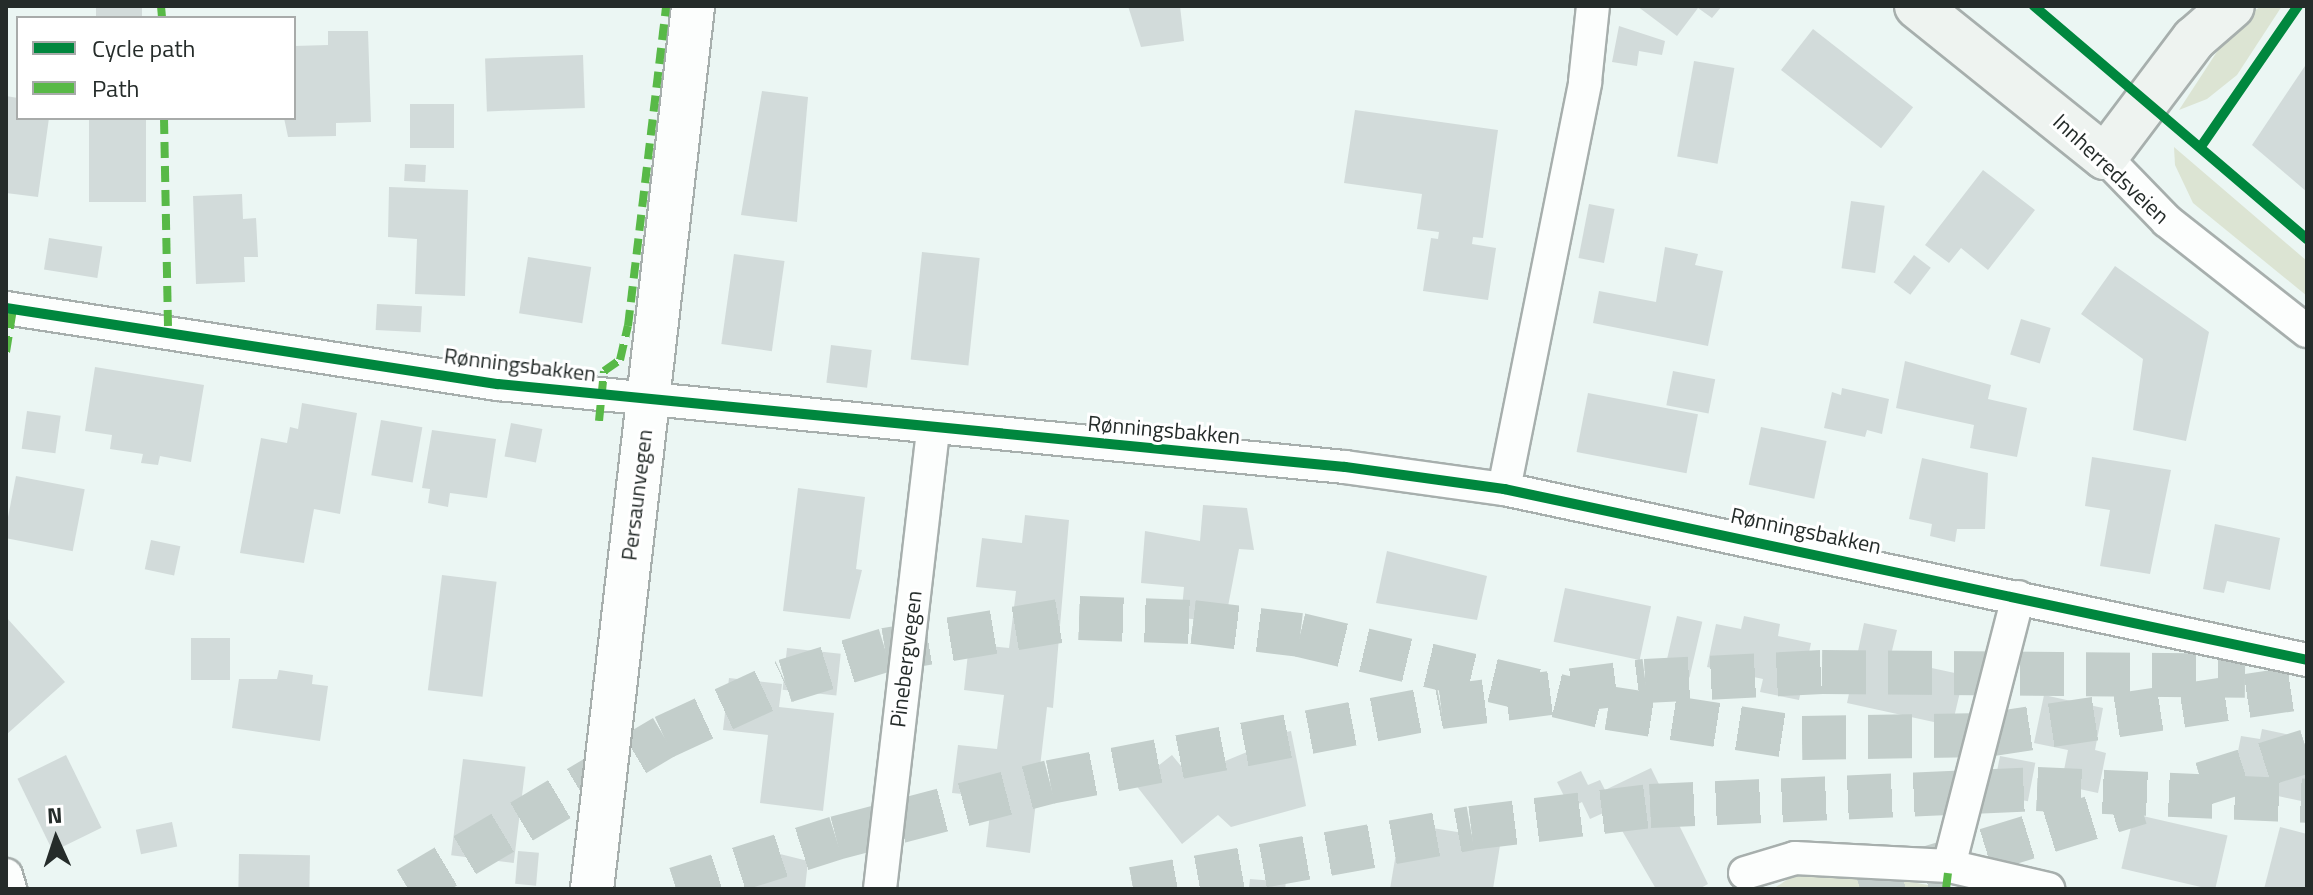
<!DOCTYPE html>
<meta charset="utf-8">
<style>
body{margin:0}
#map{position:relative;width:2313px;height:895px;overflow:hidden;background:#ebf6f3;font-family:"Titillium Web",sans-serif}
div>[style]{position:absolute}
[style*='--x']{left:calc(var(--x)*1px);top:calc(var(--y)*1px);width:calc(var(--w)*1px);rotate:calc(var(--a)*1deg)}
.green>*{inset:0;background:#dce4d3}
.building>*{inset:0;background:#d2dbda;transform-origin:0 0}
.trunk-tunnel>*{height:44px;margin-top:-22px;transform-origin:0;background:repeating-linear-gradient(90deg,#c3cecb 0 44px,transparent 0 66px)}
.roads{filter:drop-shadow(2px 0 #a7afad) drop-shadow(-2px 0 #a7afad) drop-shadow(0 2px #a7afad) drop-shadow(0 -2px #a7afad)}
.minor>*{height:32px;margin:-16px;padding:0 16px;transform-origin:16px;border-radius:16px;background:#fcfefd}
.tertiary>*{height:42px;margin:-21px;padding:0 21px;transform-origin:21px;border-radius:21px;background:#fcfefd}
.secondary>*{height:44px;margin:-22px;padding:0 22px;transform-origin:22px;border-radius:22px;background:#eef3f0}
.quiet>*{height:8px;margin-top:-4px;transform-origin:0;background:repeating-linear-gradient(90deg,#58b947 0 16px,transparent 0 24px)}
.cycleway>*{height:10px;margin:-5px;padding:0 5px;transform-origin:5px;border-radius:5px;background:#00873e}
span{translate:-50% -50%;white-space:nowrap;text-align:center;line-height:1.15;-webkit-text-stroke:6px #fff;paint-order:stroke}
.street-label{font-size:22px;color:#252c2a}
.frame{position:absolute;inset:0;border:8px solid #252c2a;pointer-events:none}
.legend{position:absolute;left:16px;top:16px;width:280px;height:104px;box-sizing:border-box;background:#fff;border:2px solid #a8abaa;margin:0;padding:10px 14px;list-style:none;font-size:24px;color:#252c2a}
.legend li{display:flex;align-items:center;gap:16px;height:40px}
.legend b{width:40px;border:2px solid #a8abaa}
.north{position:absolute;left:16px;top:799px;width:80px;height:80px;-webkit-text-stroke:6px #fff;paint-order:stroke;rotate:357deg;font-size:22px;font-weight:700;line-height:32px;text-align:center;color:#252c2a}
.north::after{content:'';display:block;margin:auto;width:28px;height:36px;background:#252c2a;clip-path:polygon(50% 0,100% 100%,50% 72%,0 100%)}
</style>
<div id="map">
<div class="green">
<div style="clip-path:polygon(2262px 6px,2282px 6px,2237px 75px,2207px 99px,2179px 110px,2237px 21px)"></div>
<div style="clip-path:polygon(2174px 147px,2307px 261px,2307px 296px,2193px 203px,2175px 165px)"></div>
<div style="clip-path:polygon(1794px 875px,1890px 878px,1949px 889px,1773px 889px)"></div>
</div>
<div class="building">
<div style="left:96px;top:6px;width:46px;height:12px"></div>
<div style="clip-path:polygon(1128px 6px,1180px 6px,1184px 41px,1141px 47px)"></div>
<div style="clip-path:polygon(1637px 6px,1722px 6px,1712px 18px,1698px 8px,1677px 36px)"></div>
<div style="clip-path:polygon(1619px 26px,1665px 41px,1662px 55px,1639px 51px,1637px 66px,1612px 62px)"></div>
<div style="left:1813px;top:29px;width:127px;height:52px;rotate:38deg"></div>
<div style="clip-path:polygon(328px 31px,368px 31px,371px 122px,336px 123px,336px 136px,288px 137px,284px 118px,294px 118px,294px 46px,328px 45px)"></div>
<div style="left:583px;top:55px;width:53px;height:98px;rotate:88deg"></div>
<div style="left:1694px;top:61px;width:41px;height:97px;rotate:10deg"></div>
<div style="clip-path:polygon(2307px 63px,2307px 192px,2252px 145px)"></div>
<div style="clip-path:polygon(762px 91px,808px 97px,797px 222px,741px 215px)"></div>
<div style="clip-path:polygon(6px 96px,18px 98px,18px 118px,49px 118px,38px 197px,6px 193px)"></div>
<div style="left:410px;top:104px;width:44px;height:44px"></div>
<div style="clip-path:polygon(1355px 110px,1498px 130px,1483px 238px,1473px 237px,1472px 244px,1496px 248px,1488px 300px,1423px 291px,1431px 238px,1438px 239px,1439px 232px,1417px 229px,1422px 194px,1344px 183px)"></div>
<div style="left:89px;top:118px;width:57px;height:84px"></div>
<div style="left:405px;top:164px;width:21px;height:17px;rotate:3deg"></div>
<div style="clip-path:polygon(1983px 170px,2035px 210px,1988px 270px,1961px 248px,1949px 263px,1925px 245px)"></div>
<div style="clip-path:polygon(389px 187px,468px 190px,465px 296px,415px 294px,417px 239px,388px 237px)"></div>
<div style="clip-path:polygon(242px 194px,243px 219px,256px 218px,258px 257px,244px 257px,245px 282px,196px 284px,193px 196px)"></div>
<div style="left:1851px;top:201px;width:34px;height:68px;rotate:8deg"></div>
<div style="left:1589px;top:204px;width:26px;height:55px;rotate:11deg"></div>
<div style="left:49px;top:238px;width:54px;height:32px;rotate:9deg"></div>
<div style="clip-path:polygon(1665px 247px,1698px 254px,1695px 265px,1723px 271px,1708px 346px,1593px 323px,1599px 291px,1656px 302px)"></div>
<div style="left:922px;top:252px;width:58px;height:108px;rotate:6deg"></div>
<div style="left:734px;top:254px;width:51px;height:91px;rotate:8deg"></div>
<div style="left:1914px;top:255px;width:21px;height:34px;rotate:37deg"></div>
<div style="left:528px;top:257px;width:64px;height:57px;rotate:9deg"></div>
<div style="clip-path:polygon(2115px 266px,2209px 332px,2186px 441px,2133px 430px,2143px 359px,2081px 314px)"></div>
<div style="left:377px;top:304px;width:45px;height:26px;rotate:3deg"></div>
<div style="left:2021px;top:319px;width:31px;height:37px;rotate:17deg"></div>
<div style="left:831px;top:345px;width:41px;height:38px;rotate:7deg"></div>
<div style="clip-path:polygon(1905px 361px,1991px 385px,1988px 399px,2027px 408px,2017px 457px,1970px 448px,1974px 425px,1896px 408px)"></div>
<div style="clip-path:polygon(95px 367px,204px 385px,191px 462px,160px 456px,158px 465px,141px 463px,143px 454px,110px 449px,112px 435px,85px 431px)"></div>
<div style="left:1673px;top:371px;width:43px;height:35px;rotate:11deg"></div>
<div style="clip-path:polygon(1842px 388px,1889px 399px,1882px 434px,1867px 430px,1865px 437px,1824px 428px,1832px 392px,1841px 395px)"></div>
<div style="left:1588px;top:393px;width:112px;height:60px;rotate:11deg"></div>
<div style="clip-path:polygon(302px 403px,357px 413px,340px 514px,314px 509px,304px 563px,240px 553px,261px 438px,287px 443px,290px 427px,298px 429px)"></div>
<div style="left:27px;top:411px;width:34px;height:38px;rotate:8deg"></div>
<div style="left:381px;top:420px;width:42px;height:56px;rotate:10deg"></div>
<div style="left:511px;top:423px;width:32px;height:34px;rotate:11deg"></div>
<div style="left:1761px;top:427px;width:67px;height:59px;rotate:12deg"></div>
<div style="clip-path:polygon(432px 430px,496px 439px,487px 498px,450px 493px,448px 507px,428px 503px,430px 489px,422px 488px)"></div>
<div style="clip-path:polygon(2092px 457px,2171px 470px,2150px 574px,2100px 566px,2110px 510px,2085px 506px)"></div>
<div style="clip-path:polygon(1922px 458px,1988px 473px,1985px 529px,1957px 529px,1955px 542px,1930px 536px,1932px 524px,1909px 519px)"></div>
<div style="left:16px;top:476px;width:70px;height:63px;rotate:11deg"></div>
<div style="clip-path:polygon(798px 488px,865px 497px,856px 569px,862px 570px,850px 619px,783px 611px)"></div>
<div style="clip-path:polygon(1203px 505px,1247px 508px,1254px 550px,1239px 549px,1225px 622px,1181px 618px,1184px 587px,1141px 583px,1145px 531px,1200px 541px)"></div>
<div style="clip-path:polygon(1025px 515px,1069px 520px,1053px 708px,1047px 707px,1030px 853px,986px 847px,992px 797px,952px 793px,958px 745px,997px 749px,1004px 695px,964px 690px,969px 644px,1009px 648px,1016px 591px,976px 587px,982px 538px,1022px 543px)"></div>
<div style="clip-path:polygon(2215px 524px,2280px 538px,2270px 590px,2227px 581px,2224px 593px,2203px 589px)"></div>
<div style="left:151px;top:540px;width:30px;height:30px;rotate:12deg"></div>
<div style="clip-path:polygon(1387px 551px,1487px 576px,1477px 620px,1376px 603px)"></div>
<div style="left:442px;top:575px;width:55px;height:116px;rotate:7deg"></div>
<div style="left:1565px;top:588px;width:88px;height:55px;rotate:12deg"></div>
<div style="left:1677px;top:616px;width:26px;height:57px;rotate:13deg"></div>
<div style="clip-path:polygon(1744px 616px,1780px 624px,1778px 636px,1811px 643px,1799px 700px,1760px 692px,1763px 679px,1707px 667px,1716px 624px,1741px 629px)"></div>
<div style="clip-path:polygon(6px 617px,65px 682px,6px 735px)"></div>
<div style="clip-path:polygon(1864px 623px,1897px 630px,1890px 659px,1964px 675px,1952px 726px,1847px 703px)"></div>
<div style="left:191px;top:638px;width:39px;height:42px"></div>
<div style="left:787px;top:648px;width:54px;height:42px;rotate:6deg"></div>
<div style="clip-path:polygon(279px 670px,313px 675px,312px 684px,328px 686px,320px 741px,232px 728px,239px 679px,277px 679px)"></div>
<div style="clip-path:polygon(729px 678px,782px 684px,779px 707px,834px 713px,823px 811px,760px 803px,768px 735px,723px 730px)"></div>
<div style="clip-path:polygon(2044px 695px,2103px 708px,2095px 750px,2106px 753px,2098px 793px,2061px 785px,2068px 750px,2034px 743px)"></div>
<div style="clip-path:polygon(2262px 729px,2295px 736px,2293px 747px,2307px 750px,2306px 802px,2278px 796px,2270px 821px,2241px 815px,2246px 790px,2231px 787px,2241px 736px,2260px 739px)"></div>
<div style="clip-path:polygon(1291px 731px,1306px 806px,1231px 827px,1218px 815px,1182px 844px,1135px 784px,1172px 755px,1189px 776px,1247px 752px,1244px 741px)"></div>
<div style="left:66px;top:755px;width:81px;height:54px;rotate:64deg"></div>
<div style="left:2000px;top:756px;width:36px;height:39px;rotate:11deg"></div>
<div style="left:463px;top:759px;width:63px;height:97px;rotate:7deg"></div>
<div style="clip-path:polygon(1651px 768px,1708px 884px,1699px 889px,1656px 889px,1610px 810px,1590px 819px,1582px 802px,1570px 808px,1557px 782px,1581px 771px,1588px 785px,1600px 780px,1605px 790px)"></div>
<div style="left:2134px;top:814px;width:96px;height:56px;rotate:13deg"></div>
<div style="left:172px;top:822px;width:25px;height:37px;rotate:78deg"></div>
<div style="clip-path:polygon(1401px 823px,1501px 839px,1493px 889px,1390px 889px)"></div>
<div style="clip-path:polygon(2280px 827px,2307px 834px,2307px 889px,2264px 889px)"></div>
<div style="clip-path:polygon(764px 850px,808px 861px,805px 889px,749px 889px,754px 855px,763px 856px)"></div>
<div style="left:518px;top:851px;width:21px;height:33px;rotate:5deg"></div>
<div style="left:239px;top:854px;width:71px;height:35px;rotate:1deg"></div>
<div style="clip-path:polygon(1250px 879px,1286px 882px,1285px 889px,1249px 889px)"></div>
</div>
<div class="trunk-tunnel">
<div style="--x:2202;--y:784;--w:110;--a:-17.4"></div>
<div style="--x:408;--y:889;--w:298;--a:-30.7"></div>
<div style="--x:664;--y:737;--w:133;--a:-24.8"></div>
<div style="--x:785;--y:681;--w:105;--a:-17.2"></div>
<div style="--x:885;--y:650;--w:197;--a:-9.4"></div>
<div style="--x:1079;--y:618;--w:114;--a:2"></div>
<div style="--x:1193;--y:622;--w:108;--a:6.9"></div>
<div style="--x:1300;--y:635;--w:317;--a:13.3"></div>
<div style="--x:1608;--y:708;--w:196;--a:8.8"></div>
<div style="--x:1802;--y:738;--w:184;--a:-0.9"></div>
<div style="--x:1986;--y:735;--w:325;--a:-8.5"></div>
<div style="--x:676;--y:889;--w:168;--a:-17.7"></div>
<div style="--x:836;--y:838;--w:221;--a:-14.7"></div>
<div style="--x:1050;--y:782;--w:398;--a:-10.9"></div>
<div style="--x:1441;--y:707;--w:206;--a:-7.3"></div>
<div style="--x:1645;--y:681;--w:177;--a:-2.9"></div>
<div style="--x:1822;--y:672;--w:423;--a:0.5"></div>
<div style="--x:1133;--y:889;--w:343;--a:-10.2"></div>
<div style="--x:1471;--y:828;--w:180;--a:-7"></div>
<div style="--x:1650;--y:806;--w:387;--a:-2.5"></div>
<div style="--x:2037;--y:789;--w:270;--a:2.5"></div>
<div style="--x:1860;--y:889;--w:293;--a:-17.1"></div>
</div>
<div class="roads">
<div class="minor">
<div style="--x:2105;--y:157;--w:89;--a:45.9"></div>
<div style="--x:2167;--y:221;--w:178;--a:38.2"></div>
<div style="--x:6;--y:308;--w:498;--a:8.8"></div>
<div style="--x:498;--y:384;--w:851;--a:5.6"></div>
<div style="--x:1345;--y:467;--w:161;--a:7.9"></div>
<div style="--x:1504;--y:489;--w:821;--a:12.02"></div>
<div style="--x:1504;--y:489;--w:415;--a:-78.7"></div>
<div style="--x:1585;--y:82;--w:76;--a:-84"></div>
<div style="--x:2018;--y:597;--w:278;--a:104.4"></div>
<div style="--x:1949;--y:866;--w:102;--a:13.1"></div>
<div style="--x:1745;--y:873;--w:52;--a:-16.7"></div>
<div style="--x:1795;--y:858;--w:154;--a:3"></div>
<div style="--x:6;--y:875;--w:15;--a:74"></div>
<div style="--x:880;--y:889;--w:464;--a:-83.4"></div>
</div>
<div class="tertiary">
<div style="--x:592;--y:889;--w:889;--a:-83.47"></div>
</div>
<div class="secondary">
<div style="--x:1917;--y:6;--w:241;--a:38.8"></div>
<div style="--x:2105;--y:157;--w:148;--a:-53"></div>
<div style="--x:2194;--y:39;--w:50;--a:-41"></div>
</div>
</div>
<div class="quiet">
<div style="--x:161;--y:6;--w:12;--a:85"></div>
<div style="--x:164;--y:118;--w:216;--a:88.9"></div>
<div style="--x:6;--y:352;--w:44;--a:-80.8"></div>
<div style="--x:599;--y:421;--w:50;--a:-84.3"></div>
<div style="--x:604;--y:371;--w:19;--a:-35"></div>
<div style="--x:620;--y:360;--w:35;--a:-77"></div>
<div style="--x:628;--y:326;--w:322;--a:-83.2"></div>
<div style="--x:1946;--y:889;--w:23;--a:-83"></div>
</div>
<div class="cycleway">
<div style="--x:2034;--y:6;--w:359;--a:40.5"></div>
<div style="--x:2202;--y:145;--w:169;--a:-55.4"></div>
<div style="--x:6;--y:308;--w:498;--a:8.8"></div>
<div style="--x:498;--y:384;--w:851;--a:5.6"></div>
<div style="--x:1345;--y:467;--w:161;--a:7.9"></div>
<div style="--x:1504;--y:489;--w:821;--a:12.02"></div>
</div>
<div class="street-label">
<span style="left:2111px;top:169px;rotate:43deg">Innherredsveien</span>
<span style="left:520px;top:365px;rotate:7deg">Rønningsbakken</span>
<span style="left:1164px;top:430px;rotate:5deg">Rønningsbakken</span>
<span style="left:637px;top:495px;rotate:-83deg">Persaunvegen</span>
<span style="left:1806px;top:531px;rotate:12deg">Rønningsbakken</span>
<span style="left:906px;top:659px;rotate:-83deg">Pinebergvegen</span>
</div>
<div class="frame"></div>
<ul class="legend">
<li><b style="height:10px;background:#00873e"></b>Cycle path</li>
<li><b style="height:10px;background:#58b947"></b>Path</li>
</ul>
<div class="north">N</div>
</div>
